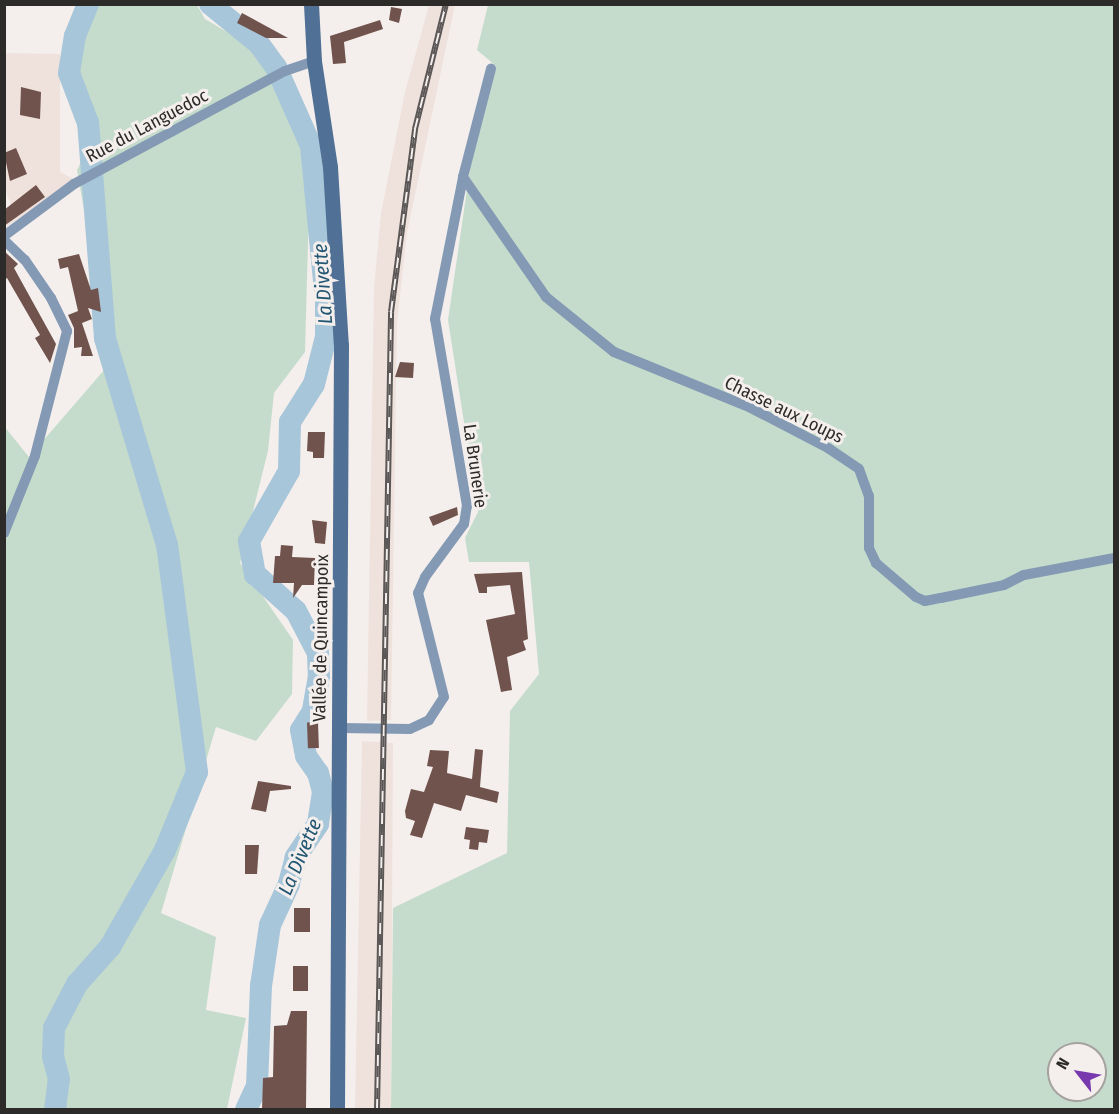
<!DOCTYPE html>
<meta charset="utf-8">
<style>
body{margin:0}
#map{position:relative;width:1119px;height:1114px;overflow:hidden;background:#f4efed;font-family:"Fira Sans Condensed",sans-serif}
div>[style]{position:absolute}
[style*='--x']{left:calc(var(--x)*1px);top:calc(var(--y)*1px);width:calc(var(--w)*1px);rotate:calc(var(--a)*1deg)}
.built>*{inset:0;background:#efe2dd}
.green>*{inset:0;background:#c5dccc}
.river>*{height:22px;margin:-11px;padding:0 11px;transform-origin:11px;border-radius:11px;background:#a8c6d9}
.building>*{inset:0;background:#71534d;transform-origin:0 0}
.street>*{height:10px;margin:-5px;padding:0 5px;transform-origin:5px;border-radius:5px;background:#849ab4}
.secondary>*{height:15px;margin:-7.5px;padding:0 7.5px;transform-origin:7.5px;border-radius:7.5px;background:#507095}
.rail>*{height:6px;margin-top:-3px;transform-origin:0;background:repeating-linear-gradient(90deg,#f4efed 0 11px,#5a5756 0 22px);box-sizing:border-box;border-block:2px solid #5a5756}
span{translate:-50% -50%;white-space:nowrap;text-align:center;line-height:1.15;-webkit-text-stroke:6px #f4efed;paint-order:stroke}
.street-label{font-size:18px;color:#2d2b2a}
.water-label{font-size:20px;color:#225672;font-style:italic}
.frame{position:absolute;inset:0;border:6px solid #2d2b2a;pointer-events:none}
.north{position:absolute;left:1047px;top:1042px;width:60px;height:60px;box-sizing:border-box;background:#f4efed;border:2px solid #a4a19f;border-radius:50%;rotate:301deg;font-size:16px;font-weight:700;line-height:24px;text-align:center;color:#2d2b2a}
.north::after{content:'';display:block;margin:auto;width:21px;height:27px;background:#7939ae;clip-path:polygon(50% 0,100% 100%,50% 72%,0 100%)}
</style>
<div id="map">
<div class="built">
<div style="clip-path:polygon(429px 5px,455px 5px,407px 233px,397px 323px,391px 720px,367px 721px,374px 288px,381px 213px,405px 92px)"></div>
<div style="clip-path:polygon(5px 53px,60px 54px,60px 172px,74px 179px,5px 228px,5px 210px,11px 205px,5px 189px)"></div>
<div style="clip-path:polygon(362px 741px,393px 743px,391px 1109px,355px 1110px)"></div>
</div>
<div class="green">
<div style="clip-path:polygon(94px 5px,197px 5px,205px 19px,251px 46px,284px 84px,310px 171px,305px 352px,274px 393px,268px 451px,240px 563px,293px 640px,292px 694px,256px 741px,216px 727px,161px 913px,216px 937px,206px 1010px,246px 1018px,227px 1109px,5px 1109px,4px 426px,29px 457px,111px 362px,77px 170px,89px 147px,72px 54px)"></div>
<div style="clip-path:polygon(evenodd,488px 5px,1114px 5px,1114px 1109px,391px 1110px,393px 908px,507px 853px,510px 711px,539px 674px,529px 562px,469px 562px,465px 538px,478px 512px,448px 320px,470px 169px,496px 66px,477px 50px,488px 5px,1059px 1054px,1095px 1054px,1095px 1090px,1059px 1090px,1059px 1054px)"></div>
</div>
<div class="river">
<div style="--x:210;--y:4;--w:63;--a:39.2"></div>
<div style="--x:259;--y:44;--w:29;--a:54"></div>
<div style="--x:276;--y:67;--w:86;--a:66.1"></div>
<div style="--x:311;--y:146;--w:158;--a:84.5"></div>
<div style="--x:326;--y:303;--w:34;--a:90"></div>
<div style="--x:326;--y:337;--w:49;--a:104.3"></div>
<div style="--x:314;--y:384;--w:45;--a:122.3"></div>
<div style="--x:290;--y:422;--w:49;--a:91.2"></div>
<div style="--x:289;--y:471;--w:81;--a:119.7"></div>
<div style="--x:249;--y:541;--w:34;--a:80"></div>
<div style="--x:255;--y:574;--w:55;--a:42.1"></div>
<div style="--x:296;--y:611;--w:47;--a:62.4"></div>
<div style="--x:318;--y:653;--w:23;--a:88"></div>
<div style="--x:319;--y:676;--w:36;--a:100"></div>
<div style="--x:313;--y:711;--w:22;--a:122"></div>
<div style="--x:301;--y:730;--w:26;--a:79"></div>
<div style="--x:306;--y:756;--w:21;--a:55"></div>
<div style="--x:318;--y:773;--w:20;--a:75"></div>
<div style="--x:323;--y:792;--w:32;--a:99"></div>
<div style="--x:318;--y:824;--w:40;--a:124"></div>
<div style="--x:296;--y:857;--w:28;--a:105"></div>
<div style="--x:289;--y:884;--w:45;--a:114.9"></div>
<div style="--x:270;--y:925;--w:62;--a:98.4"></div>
<div style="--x:261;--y:986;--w:100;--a:92.3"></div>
<div style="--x:257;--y:1086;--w:26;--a:115"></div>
<div style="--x:55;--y:1110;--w:31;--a:-83"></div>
<div style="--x:59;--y:1079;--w:24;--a:-105"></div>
<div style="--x:53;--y:1056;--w:28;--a:-88"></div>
<div style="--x:54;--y:1028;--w:50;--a:-62.4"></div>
<div style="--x:77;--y:984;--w:50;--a:-48.3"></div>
<div style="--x:110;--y:947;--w:112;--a:-60.4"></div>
<div style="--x:165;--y:850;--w:84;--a:-67.7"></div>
<div style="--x:197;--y:772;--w:229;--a:-97.5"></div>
<div style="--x:167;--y:545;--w:216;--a:-106.7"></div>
<div style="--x:105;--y:338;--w:216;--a:-94.5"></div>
<div style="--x:88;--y:123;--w:53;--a:-110.8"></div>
<div style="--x:69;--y:73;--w:37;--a:-81"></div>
<div style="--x:75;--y:36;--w:35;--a:-68"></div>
</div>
<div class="building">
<div style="clip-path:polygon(391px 7px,402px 9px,399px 23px,389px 20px)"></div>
<div style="clip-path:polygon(242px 13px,288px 38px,266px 38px,237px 23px)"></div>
<div style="clip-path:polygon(380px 20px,383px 29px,344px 42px,346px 63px,333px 64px,330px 36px)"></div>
<div style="clip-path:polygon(21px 87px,41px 92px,40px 119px,20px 115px)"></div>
<div style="clip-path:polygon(16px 148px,27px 174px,10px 181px,4px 153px)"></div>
<div style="clip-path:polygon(36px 185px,45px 197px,4px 226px,4px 210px)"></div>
<div style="clip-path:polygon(4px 251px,18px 264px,14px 268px,56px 344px,50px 363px,35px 338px,40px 335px,7px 278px,4px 280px)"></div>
<div style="clip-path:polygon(79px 254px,91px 290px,98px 288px,101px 312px,88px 308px,92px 319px,82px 323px,93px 356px,81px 356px,82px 347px,74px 348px,74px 328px,68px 315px,78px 311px,68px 267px,60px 269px,58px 259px)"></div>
<div style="clip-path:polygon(400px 362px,414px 363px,413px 378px,395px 377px)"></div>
<div style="clip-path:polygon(308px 432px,325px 432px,324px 458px,313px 458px,313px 452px,307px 451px)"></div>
<div style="clip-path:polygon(457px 507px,458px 515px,433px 526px,429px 517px)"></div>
<div style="clip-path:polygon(312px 520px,327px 522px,325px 544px,315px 543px)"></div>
<div style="clip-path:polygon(281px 545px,293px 546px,292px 557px,315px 558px,314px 585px,302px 585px,293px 598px,294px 583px,273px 583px,275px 556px,280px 556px)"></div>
<div style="clip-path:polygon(522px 572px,528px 639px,523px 641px,526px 650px,507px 657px,512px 690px,501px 692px,486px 620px,515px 614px,510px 585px,487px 587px,487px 593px,479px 593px,474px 574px)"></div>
<div style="left:318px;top:722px;width:26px;height:11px;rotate:88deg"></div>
<div style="clip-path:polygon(475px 749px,483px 750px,480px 787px,499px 792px,497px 803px,466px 795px,461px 811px,434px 803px,422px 838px,410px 835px,415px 821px,406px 818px,405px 811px,411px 789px,424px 792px,433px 767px,427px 766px,430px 750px,449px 751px,447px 773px,472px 779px)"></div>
<div style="clip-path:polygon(258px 781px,291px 786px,291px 789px,270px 791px,266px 812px,251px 809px)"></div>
<div style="clip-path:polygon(466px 827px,489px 830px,487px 843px,479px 842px,478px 850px,469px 849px,470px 840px,464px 839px)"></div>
<div style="clip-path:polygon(245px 845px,259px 845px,257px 874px,245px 874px)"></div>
<div style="left:294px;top:908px;width:16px;height:24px"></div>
<div style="left:293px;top:966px;width:15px;height:25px"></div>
<div style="clip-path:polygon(291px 1011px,307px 1011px,306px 1110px,262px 1110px,263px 1078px,273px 1077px,274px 1026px,287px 1025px)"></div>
</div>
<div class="street">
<div style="--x:463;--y:177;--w:146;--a:55.3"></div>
<div style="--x:546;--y:297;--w:87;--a:39"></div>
<div style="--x:614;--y:352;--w:148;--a:22.2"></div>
<div style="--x:751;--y:408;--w:87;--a:27.5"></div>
<div style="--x:828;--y:448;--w:37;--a:34"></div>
<div style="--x:859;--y:469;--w:29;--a:70"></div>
<div style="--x:869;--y:496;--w:52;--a:90"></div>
<div style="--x:869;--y:548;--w:17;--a:65"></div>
<div style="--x:876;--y:563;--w:52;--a:40.4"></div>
<div style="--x:916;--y:597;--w:10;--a:24"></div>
<div style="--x:925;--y:601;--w:16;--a:-11"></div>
<div style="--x:941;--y:598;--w:64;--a:-11.7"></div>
<div style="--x:1004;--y:585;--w:22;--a:-27"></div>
<div style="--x:1024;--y:575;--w:92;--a:-10.7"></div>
<div style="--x:4;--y:236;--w:87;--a:-36.6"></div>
<div style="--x:74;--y:184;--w:239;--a:-28.2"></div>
<div style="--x:285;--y:71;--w:31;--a:-19"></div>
<div style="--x:4;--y:240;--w:29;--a:44"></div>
<div style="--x:25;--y:260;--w:46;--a:55.6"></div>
<div style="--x:51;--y:298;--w:37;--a:64"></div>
<div style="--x:67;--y:331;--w:129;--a:104.4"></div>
<div style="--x:35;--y:456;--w:83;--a:111.9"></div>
<div style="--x:340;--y:728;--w:70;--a:0.8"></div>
<div style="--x:410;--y:729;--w:21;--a:-25"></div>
<div style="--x:429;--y:720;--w:27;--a:-57"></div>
<div style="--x:444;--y:697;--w:107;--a:-104"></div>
<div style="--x:418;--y:593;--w:17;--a:-66"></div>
<div style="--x:425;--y:577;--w:66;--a:-53.7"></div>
<div style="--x:464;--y:524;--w:18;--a:-81"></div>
<div style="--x:467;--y:506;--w:190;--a:-99.7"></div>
<div style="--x:435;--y:319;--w:145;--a:-78.8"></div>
<div style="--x:463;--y:177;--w:112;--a:-75.5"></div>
</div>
<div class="secondary">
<div style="--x:311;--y:4;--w:57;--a:87"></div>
<div style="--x:314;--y:61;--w:107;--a:81.4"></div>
<div style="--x:330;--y:167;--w:178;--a:86.5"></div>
<div style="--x:341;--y:345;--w:765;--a:90.3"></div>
</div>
<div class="rail">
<div style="--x:377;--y:1110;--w:798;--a:-88.99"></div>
<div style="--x:391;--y:312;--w:185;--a:-82.5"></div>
<div style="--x:415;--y:129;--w:129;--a:-76.1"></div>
</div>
<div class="street-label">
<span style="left:147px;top:126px;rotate:-28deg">Rue du Languedoc</span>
<span style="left:784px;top:410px;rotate:26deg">Chasse aux Loups</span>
<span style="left:475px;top:466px;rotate:82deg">La Brunerie</span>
<span style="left:321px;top:638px;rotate:-89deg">Vallée de Quincampoix</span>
</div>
<div class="water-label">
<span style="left:323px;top:284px;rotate:-94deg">La Divette</span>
<span style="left:300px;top:857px;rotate:-67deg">La Divette</span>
</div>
<div class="frame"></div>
<div class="north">N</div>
</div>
